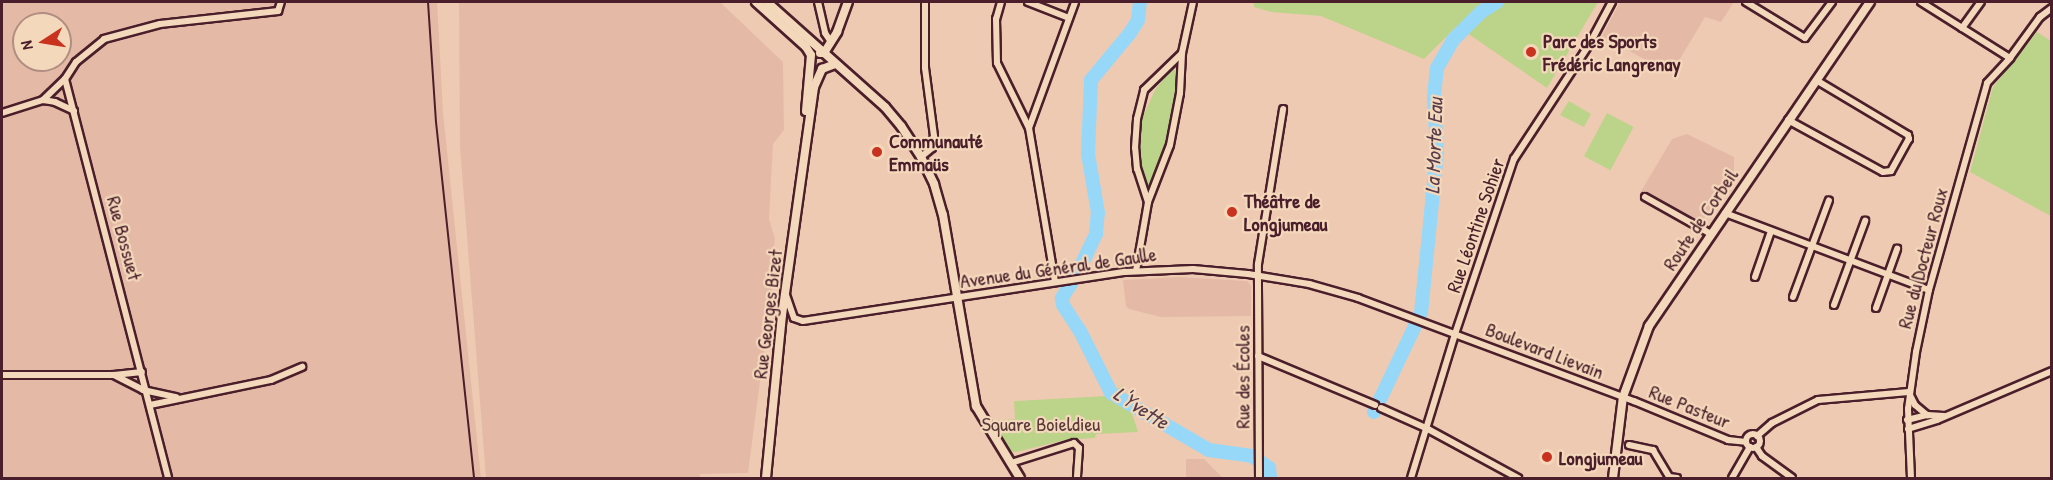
<!DOCTYPE html>
<meta charset="utf-8">
<style>
body{margin:0}
#map{position:relative;width:2053px;height:480px;overflow:hidden;background:#efcab2;font-family:"Patrick Hand",sans-serif}
div>[style]{position:absolute}
[style*='--x']{left:calc(var(--x)*1px);top:calc(var(--y)*1px);width:calc(var(--w)*1px);rotate:calc(var(--a)*1deg)}
.built>*{inset:0;background:#e4baa6}
.green>*{inset:0;background:#bcd38a;transform-origin:0 0}
.river>*{height:14px;margin:-7px;padding:0 7px;transform-origin:7px;border-radius:7px;background:#97d8f9}
.roads{filter:drop-shadow(2px 0 #4a1f2b) drop-shadow(-2px 0 #4a1f2b) drop-shadow(0 2px #4a1f2b) drop-shadow(0 -2px #4a1f2b)}
.street>*{height:6px;margin:-3px;padding:0 3px;transform-origin:3px;border-radius:3px;background:#f4d8bb}
.street>.ring{margin:-3px;padding:0;box-sizing:content-box;background:none;border:6px solid #f4d8bb;border-radius:50%}
.secondary>*{height:8px;margin:-4px;padding:0 4px;transform-origin:4px;border-radius:4px;background:#f4d8bb}
.rail>*{height:2px;margin:-1px;padding:0 1px;transform-origin:1px;border-radius:1px;background:#4a1f2b}
.dots>*{width:16px;height:16px;translate:-50% -50%;box-sizing:border-box;border:3px solid #f4d8bb;border-radius:50%}
span{translate:-50% -50%;white-space:nowrap;text-align:center;line-height:1.15;-webkit-text-stroke:4.5px #f4d8bb;paint-order:stroke}
.poi-label{font-size:20px;color:#4a1f2b;font-weight:700}
.left{translate:0 -50%;text-align:left}
.street-label{font-size:20px;color:#4a1f2b}
.park-label{font-size:20px;color:#5b3a39}
.water-label{font-size:21px;color:#563b4a;font-style:italic}
.frame{position:absolute;inset:0;border:3px solid #4a1f2b;pointer-events:none}
.north{position:absolute;left:12px;top:12px;width:60px;height:60px;box-sizing:border-box;background:#f4d8bb;border:2px solid #b08e81;border-radius:50%;rotate:258deg;font-size:16px;font-weight:700;line-height:24px;text-align:center;color:#4a1f2b}
.north::after{content:'';display:block;margin:auto;width:21px;height:27px;background:#c8321e;clip-path:polygon(50% 0,100% 100%,50% 72%,0 100%)}
</style>
<div id="map">
<div class="built">
<div style="clip-path:polygon(evenodd,2px 2px,437px 2px,443px 112px,481px 478px,2px 478px,2px 2px,24px 24px,60px 24px,60px 60px,24px 60px,24px 24px)"></div>
<div style="clip-path:polygon(459px 2px,720px 2px,783px 62px,784px 130px,773px 144px,769px 219px,775px 239px,772px 260px,776px 261px,748px 473px,700px 474px,700px 478px,486px 478px,460px 147px)"></div>
<div style="clip-path:polygon(1620px 2px,1734px 2px,1721px 22px,1705px 17px,1671px 74px,1602px 36px)"></div>
<div style="clip-path:polygon(1687px 134px,1734px 157px,1734px 175px,1698px 226px,1640px 193px,1672px 139px)"></div>
<div style="clip-path:polygon(1179px 277px,1247px 281px,1251px 286px,1251px 316px,1161px 317px,1129px 309px,1126px 306px,1123px 280px)"></div>
<div style="clip-path:polygon(1186px 459px,1204px 459px,1222px 477px,1237px 478px,1186px 478px)"></div>
</div>
<div class="green">
<div style="clip-path:polygon(1254px 2px,1598px 2px,1547px 88px,1457px 26px,1424px 59px,1321px 16px,1271px 12px,1254px 7px)"></div>
<div style="clip-path:polygon(2037px 32px,2051px 41px,2051px 216px,1970px 172px,1993px 87px)"></div>
<div style="clip-path:polygon(1172px 69px,1177px 71px,1177px 87px,1170px 144px,1152px 184px,1148px 187px,1137px 152px,1138px 128px,1155px 90px)"></div>
<div style="clip-path:polygon(1569px 101px,1591px 114px,1584px 127px,1560px 115px)"></div>
<div style="left:1607px;top:113px;width:30px;height:49px;rotate:28deg"></div>
<div style="clip-path:polygon(1123px 385px,1138px 432px,1096px 434px,1095px 438px,1065px 440px,1016px 452px,1010px 451px,992px 421px,1015px 419px,1014px 401px,1107px 396px)"></div>
</div>
<div class="river">
<div style="--x:1076;--y:276;--w:47;--a:-64.5"></div>
<div style="--x:1096;--y:234;--w:21;--a:-85"></div>
<div style="--x:1098;--y:213;--w:60;--a:-99.6"></div>
<div style="--x:1088;--y:154;--w:74;--a:-87.7"></div>
<div style="--x:1091;--y:80;--w:61;--a:-50.3"></div>
<div style="--x:1130;--y:33;--w:15;--a:-58"></div>
<div style="--x:1138;--y:20;--w:18;--a:-84"></div>
<div style="--x:1071;--y:284;--w:17;--a:123"></div>
<div style="--x:1062;--y:298;--w:7;--a:82"></div>
<div style="--x:1063;--y:305;--w:31;--a:57"></div>
<div style="--x:1080;--y:331;--w:69;--a:63.4"></div>
<div style="--x:1111;--y:393;--w:113;--a:30.2"></div>
<div style="--x:1209;--y:450;--w:43;--a:7.9"></div>
<div style="--x:1252;--y:456;--w:21;--a:35"></div>
<div style="--x:1269;--y:468;--w:10;--a:84"></div>
<div style="--x:1421;--y:313;--w:162;--a:-84.3"></div>
<div style="--x:1437;--y:152;--w:56;--a:-93.1"></div>
<div style="--x:1434;--y:96;--w:28;--a:-84"></div>
<div style="--x:1437;--y:68;--w:32;--a:-60"></div>
<div style="--x:1453;--y:40;--w:40;--a:-45"></div>
<div style="--x:1481;--y:12;--w:19;--a:-32"></div>
<div style="--x:1374;--y:412;--w:95;--a:-64.5"></div>
</div>
<div class="roads">
<div class="street">
<div style="--x:818;--y:2;--w:32;--a:77"></div>
<div style="--x:825;--y:33;--w:11;--a:56"></div>
<div style="--x:1001;--y:2;--w:18;--a:106"></div>
<div style="--x:996;--y:19;--w:44;--a:88.7"></div>
<div style="--x:997;--y:63;--w:72;--a:63.8"></div>
<div style="--x:1029;--y:128;--w:156;--a:80.4"></div>
<div style="--x:1028;--y:2;--w:44;--a:21.3"></div>
<div style="--x:1746;--y:2;--w:69;--a:31.4"></div>
<div style="--x:1805;--y:38;--w:45;--a:-53.1"></div>
<div style="--x:1921;--y:2;--w:105;--a:32.2"></div>
<div style="--x:1962;--y:28;--w:32;--a:-54"></div>
<div style="--x:65;--y:79;--w:412;--a:75.5"></div>
<div style="--x:43;--y:100;--w:12;--a:9"></div>
<div style="--x:55;--y:102;--w:21;--a:25"></div>
<div style="--x:2;--y:113;--w:43;--a:-17.6"></div>
<div style="--x:43;--y:100;--w:30;--a:-44"></div>
<div style="--x:65;--y:79;--w:20;--a:-57"></div>
<div style="--x:76;--y:62;--w:36;--a:-39"></div>
<div style="--x:104;--y:39;--w:58;--a:-15"></div>
<div style="--x:160;--y:24;--w:119;--a:-6.3"></div>
<div style="--x:278;--y:11;--w:9;--a:-72"></div>
<div style="--x:1788;--y:120;--w:108;--a:28.7"></div>
<div style="--x:1883;--y:172;--w:8;--a:-7"></div>
<div style="--x:1891;--y:171;--w:37;--a:-61"></div>
<div style="--x:1909;--y:139;--w:4;--a:-104"></div>
<div style="--x:1908;--y:135;--w:107;--a:-149.1"></div>
<div style="--x:1029;--y:128;--w:134;--a:-69.9"></div>
<div style="--x:921;--y:157;--w:14;--a:-39"></div>
<div style="--x:932;--y:148;--w:12;--a:-81"></div>
<div style="--x:934;--y:136;--w:69;--a:-97.5"></div>
<div style="--x:925;--y:68;--w:66;--a:-90"></div>
<div style="--x:1645;--y:197;--w:76;--a:29.3"></div>
<div style="--x:1148;--y:202;--w:35;--a:-108"></div>
<div style="--x:1137;--y:169;--w:21;--a:-95"></div>
<div style="--x:1135;--y:148;--w:29;--a:-86"></div>
<div style="--x:1137;--y:119;--w:30;--a:-76"></div>
<div style="--x:1144;--y:90;--w:53;--a:-44.2"></div>
<div style="--x:1725;--y:213;--w:218;--a:20.7"></div>
<div style="--x:1136;--y:271;--w:70;--a:-80.1"></div>
<div style="--x:1148;--y:202;--w:61;--a:-68.9"></div>
<div style="--x:1170;--y:145;--w:53;--a:-79.1"></div>
<div style="--x:1180;--y:93;--w:40;--a:-87.1"></div>
<div style="--x:1182;--y:53;--w:52;--a:-77.8"></div>
<div style="--x:1755;--y:277;--w:49;--a:-70.8"></div>
<div style="--x:786;--y:295;--w:24;--a:71"></div>
<div style="--x:794;--y:318;--w:9;--a:18"></div>
<div style="--x:803;--y:321;--w:326;--a:-8.7"></div>
<div style="--x:1125;--y:272;--w:68;--a:-2.5"></div>
<div style="--x:1193;--y:269;--w:55;--a:5.2"></div>
<div style="--x:1248;--y:274;--w:62;--a:9.3"></div>
<div style="--x:1309;--y:284;--w:51;--a:15.9"></div>
<div style="--x:1358;--y:298;--w:295;--a:20.5"></div>
<div style="--x:1634;--y:401;--w:102;--a:22.5"></div>
<div style="--x:1728;--y:440;--w:18;--a:6"></div>
<div style="--x:1793;--y:297;--w:103;--a:-69.6"></div>
<div style="--x:1834;--y:305;--w:90;--a:-69.7"></div>
<div style="--x:1876;--y:308;--w:63;--a:-70.4"></div>
<div style="--x:1258;--y:356;--w:127;--a:22.7"></div>
<div style="--x:2;--y:375;--w:112;--a:0"></div>
<div style="--x:114;--y:375;--w:28;--a:-6"></div>
<div style="--x:114;--y:375;--w:33;--a:27"></div>
<div style="--x:143;--y:390;--w:34;--a:12"></div>
<div style="--x:1910;--y:395;--w:11;--a:63"></div>
<div style="--x:1915;--y:405;--w:16;--a:40"></div>
<div style="--x:150;--y:405;--w:124;--a:-11.7"></div>
<div style="--x:271;--y:380;--w:34;--a:-23"></div>
<div style="--x:1381;--y:408;--w:49;--a:24"></div>
<div style="--x:1426;--y:428;--w:105;--a:28.5"></div>
<div style="--x:1907;--y:420;--w:21;--a:-14"></div>
<div style="--x:1927;--y:415;--w:17;--a:3"></div>
<div style="--x:1908;--y:429;--w:30;--a:-17"></div>
<div style="--x:1937;--y:420;--w:125;--a:-23.1"></div>
<div class="ring" style="left:1746px;top:434px;width:8px;height:8px"></div>
<div style="--x:1757;--y:436;--w:20;--a:-41"></div>
<div style="--x:1772;--y:423;--w:51;--a:-26.6"></div>
<div style="--x:1818;--y:400;--w:91;--a:-5"></div>
<div style="--x:1629;--y:445;--w:25;--a:12"></div>
<div style="--x:1653;--y:450;--w:31;--a:59"></div>
<div style="--x:1669;--y:477;--w:8;--a:7"></div>
<div style="--x:1756;--y:447;--w:11;--a:56"></div>
<div style="--x:1762;--y:456;--w:37;--a:36"></div>
<div style="--x:1011;--y:463;--w:66;--a:-17.6"></div>
<div style="--x:1074;--y:443;--w:7;--a:45"></div>
<div style="--x:1079;--y:448;--w:30;--a:94"></div>
<div style="--x:1259;--y:478;--w:214;--a:-90.3"></div>
<div style="--x:1258;--y:264;--w:157;--a:-80.8"></div>
<div style="--x:1411;--y:478;--w:151;--a:-73"></div>
<div style="--x:1455;--y:334;--w:185;--a:-71.4"></div>
<div style="--x:1514;--y:159;--w:136;--a:-56.7"></div>
<div style="--x:1589;--y:45;--w:49;--a:-61.9"></div>
<div style="--x:1732;--y:478;--w:36;--a:-60"></div>
<div style="--x:1911;--y:478;--w:69;--a:-92.5"></div>
<div style="--x:1908;--y:409;--w:58;--a:-82"></div>
<div style="--x:1916;--y:352;--w:63;--a:-78.2"></div>
<div style="--x:1929;--y:290;--w:215;--a:-74.3"></div>
<div style="--x:1987;--y:83;--w:34;--a:-47"></div>
<div style="--x:2010;--y:58;--w:51;--a:-53.8"></div>
<div style="--x:2040;--y:17;--w:15;--a:-37"></div>
</div>
<div class="secondary">
<div style="--x:756;--y:2;--w:67;--a:42"></div>
<div style="--x:806;--y:47;--w:9;--a:58"></div>
<div style="--x:767;--y:2;--w:158;--a:41.7"></div>
<div style="--x:885;--y:107;--w:25;--a:50"></div>
<div style="--x:901;--y:126;--w:37;--a:57"></div>
<div style="--x:921;--y:157;--w:30;--a:64"></div>
<div style="--x:934;--y:184;--w:32;--a:74"></div>
<div style="--x:943;--y:215;--w:194;--a:80.2"></div>
<div style="--x:976;--y:406;--w:84;--a:58.6"></div>
<div style="--x:820;--y:53;--w:4;--a:0"></div>
<div style="--x:824;--y:53;--w:25;--a:-58"></div>
<div style="--x:837;--y:32;--w:32;--a:-70"></div>
<div style="--x:806;--y:111;--w:56;--a:-84.9"></div>
<div style="--x:766;--y:478;--w:164;--a:-84.4"></div>
<div style="--x:782;--y:315;--w:230;--a:-82"></div>
<div style="--x:814;--y:87;--w:20;--a:-66"></div>
<div style="--x:822;--y:69;--w:14;--a:-21"></div>
<div style="--x:1613;--y:478;--w:82;--a:-83"></div>
<div style="--x:1623;--y:397;--w:76;--a:-69.9"></div>
<div style="--x:1649;--y:326;--w:392;--a:-55.7"></div>
</div>
</div>
<div class="rail">
<div style="--x:428;--y:2;--w:120;--a:86.2"></div>
<div style="--x:436;--y:122;--w:358;--a:83.9"></div>
</div>
<div class="dots">
<div style="left:1531px;top:52px;background:#c8321e"></div>
<div style="left:877px;top:152px;background:#c8321e"></div>
<div style="left:1232px;top:212px;background:#c8321e"></div>
<div style="left:1547px;top:457px;background:#c8321e"></div>
</div>
<div class="poi-label">
<span class="left" style="left:1543px;top:52px">Parc des Sports<br>Frédéric Langrenay</span>
<span class="left" style="left:889px;top:152px">Communauté<br>Emmaüs</span>
<span class="left" style="left:1244px;top:212px">Théâtre de<br>Longjumeau</span>
<span class="left" style="left:1559px;top:457px">Longjumeau</span>
</div>
<div class="street-label">
<span style="left:1700px;top:219px;rotate:-56deg">Route de Corbeil</span>
<span style="left:1475px;top:225px;rotate:-71deg">Rue Léontine Sohier</span>
<span style="left:125px;top:238px;rotate:75deg">Rue Bossuet</span>
<span style="left:1922px;top:258px;rotate:-75deg">Rue du Docteur Roux</span>
<span style="left:1058px;top:267px;rotate:-8deg">Avenue du Général de Gaulle</span>
<span style="left:767px;top:314px;rotate:-83deg">Rue Georges Bizet</span>
<span style="left:1545px;top:350px;rotate:21deg">Boulevard Lievain</span>
<span style="left:1242px;top:377px;rotate:-90deg">Rue des Écoles</span>
<span style="left:1690px;top:406px;rotate:22deg">Rue Pasteur</span>
</div>
<div class="park-label">
<span style="left:1041px;top:423px">Square Boieldieu</span>
</div>
<div class="water-label">
<span style="left:1434px;top:146px;rotate:-88deg">La Morte Eau</span>
<span style="left:1141px;top:408px;rotate:33deg">L'Yvette</span>
</div>
<div class="frame"></div>
<div class="north">N</div>
</div>
